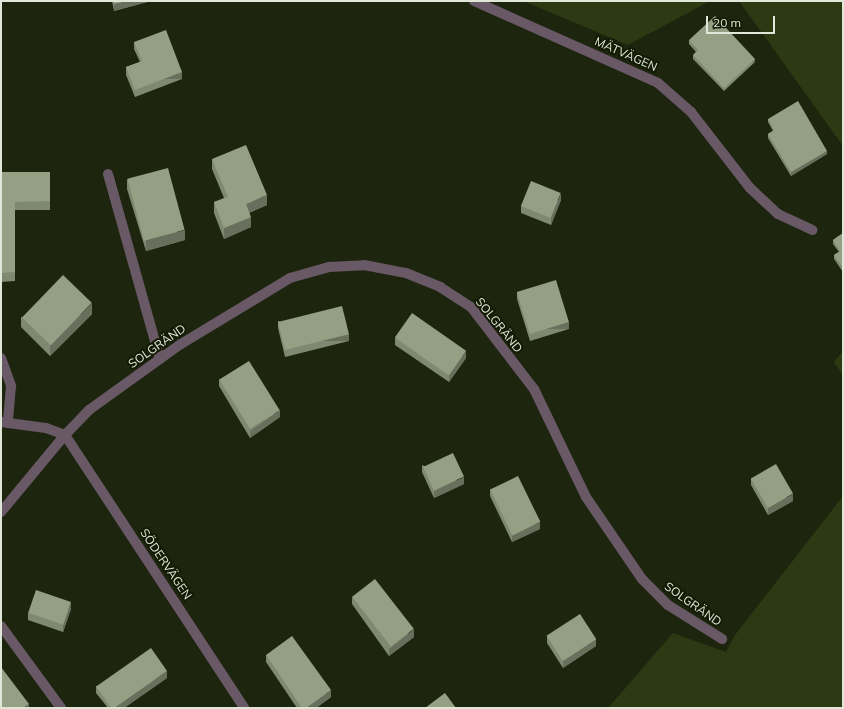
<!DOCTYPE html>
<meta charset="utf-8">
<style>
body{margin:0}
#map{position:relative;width:844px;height:709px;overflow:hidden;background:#1d250e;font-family:Mulish,sans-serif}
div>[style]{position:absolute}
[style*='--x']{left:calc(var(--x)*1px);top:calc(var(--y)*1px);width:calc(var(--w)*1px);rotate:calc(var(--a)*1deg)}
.green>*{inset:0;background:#2c3912}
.service>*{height:10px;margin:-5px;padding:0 5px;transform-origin:5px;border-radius:5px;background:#695866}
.minor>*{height:10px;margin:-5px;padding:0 5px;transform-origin:5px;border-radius:5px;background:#695866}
.wall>*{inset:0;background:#7f8972}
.shaded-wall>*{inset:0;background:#686f5c;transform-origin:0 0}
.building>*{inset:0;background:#949f84;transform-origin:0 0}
span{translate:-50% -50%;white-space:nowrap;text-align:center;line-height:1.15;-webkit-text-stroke:4px #141b05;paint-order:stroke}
.street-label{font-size:12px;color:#e0e6d8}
.frame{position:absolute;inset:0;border:2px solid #e0e6d8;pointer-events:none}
.scale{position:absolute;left:706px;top:16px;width:69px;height:18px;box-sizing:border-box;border:2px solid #e0e6d8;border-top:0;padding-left:5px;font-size:12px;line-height:14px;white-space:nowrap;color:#e0e6d8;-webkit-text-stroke:3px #141b05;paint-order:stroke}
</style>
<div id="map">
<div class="green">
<div style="clip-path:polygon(523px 1px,710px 1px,628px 45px)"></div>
<div style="clip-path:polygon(739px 1px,843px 1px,843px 146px)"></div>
<div style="clip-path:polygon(843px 351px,843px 376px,834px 362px)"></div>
<div style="clip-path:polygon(843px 496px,843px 708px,608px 708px,673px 633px,726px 652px,735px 635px)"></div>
</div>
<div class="service">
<div style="--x:108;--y:174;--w:192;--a:74.3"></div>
<div style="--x:1;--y:358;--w:30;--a:70"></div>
<div style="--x:11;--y:386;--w:37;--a:95"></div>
</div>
<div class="minor">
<div style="--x:474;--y:1;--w:201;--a:24"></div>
<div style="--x:658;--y:83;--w:44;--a:41.3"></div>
<div style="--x:691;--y:112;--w:96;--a:52.2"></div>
<div style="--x:750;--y:188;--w:38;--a:43"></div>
<div style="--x:778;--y:214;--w:38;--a:25"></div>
<div style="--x:1;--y:422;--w:45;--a:7.6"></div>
<div style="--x:46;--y:428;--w:20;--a:20"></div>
<div style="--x:65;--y:435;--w:35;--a:-46"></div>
<div style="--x:89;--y:410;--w:113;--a:-35.7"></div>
<div style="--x:181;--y:344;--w:127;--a:-31.2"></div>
<div style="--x:290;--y:278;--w:41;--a:-15.8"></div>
<div style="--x:329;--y:267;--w:35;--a:-3"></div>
<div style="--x:364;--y:265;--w:43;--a:10.8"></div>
<div style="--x:406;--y:273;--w:37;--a:22"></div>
<div style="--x:440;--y:287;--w:37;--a:33"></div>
<div style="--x:471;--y:307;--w:103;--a:52.5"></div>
<div style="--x:534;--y:389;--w:120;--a:64.3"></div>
<div style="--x:586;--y:497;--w:99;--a:55.7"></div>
<div style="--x:642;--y:579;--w:37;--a:45"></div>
<div style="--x:668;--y:605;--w:64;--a:32.2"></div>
<div style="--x:1;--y:512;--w:100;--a:-50.3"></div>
<div style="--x:65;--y:435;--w:326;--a:56.7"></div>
<div style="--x:1;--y:626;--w:102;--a:53.8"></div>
</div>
<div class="wall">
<div style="clip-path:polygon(112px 1px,151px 1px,114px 11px)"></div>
<div style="clip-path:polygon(689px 40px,755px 62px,724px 91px,693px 59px,693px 55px,696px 52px,689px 44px)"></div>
<div style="clip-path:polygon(134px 42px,182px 79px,135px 97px,126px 75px,126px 67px,140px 62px,134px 49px)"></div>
<div style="clip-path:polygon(768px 119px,827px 154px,791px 176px,768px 138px,768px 134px,773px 131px,768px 122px)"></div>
<div style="clip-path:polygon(212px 159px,267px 205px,249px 213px,251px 227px,224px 239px,214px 213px,214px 202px,224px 198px,212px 169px)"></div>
<div style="clip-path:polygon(1px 172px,50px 172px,50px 210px,15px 210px,15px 281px,1px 282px)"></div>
<div style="clip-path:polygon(127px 179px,185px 240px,146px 251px,127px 189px)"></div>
<div style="clip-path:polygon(561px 200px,551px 225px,521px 213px,521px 206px)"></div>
<div style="clip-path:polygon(843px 233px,843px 272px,834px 259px,834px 255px,839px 252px,833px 244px,833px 240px)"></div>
<div style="clip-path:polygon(517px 292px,569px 329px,530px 341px,517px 299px)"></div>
<div style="clip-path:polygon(92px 314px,50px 356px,21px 327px,21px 317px)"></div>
<div style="clip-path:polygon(278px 321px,349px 341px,285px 357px,278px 328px)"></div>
<div style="clip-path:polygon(395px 338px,466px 358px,449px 382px,395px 345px)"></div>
<div style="clip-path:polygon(219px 379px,280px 417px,250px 438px,219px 386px)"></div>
<div style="clip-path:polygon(422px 465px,464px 484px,434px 498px,422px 472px)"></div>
<div style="clip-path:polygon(751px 478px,793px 501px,768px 515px,751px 485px)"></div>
<div style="clip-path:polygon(490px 489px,540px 529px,512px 542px,490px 496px)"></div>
<div style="clip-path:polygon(352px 597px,414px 637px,389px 656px,352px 604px)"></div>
<div style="clip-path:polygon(71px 609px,63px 632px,28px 620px,28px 613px)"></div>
<div style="clip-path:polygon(547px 636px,596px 646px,563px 668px,547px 643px)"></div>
<div style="clip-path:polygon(266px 655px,331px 697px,316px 708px,297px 708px,266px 662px)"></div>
<div style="clip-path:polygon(167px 678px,124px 708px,108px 708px,96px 693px,96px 686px)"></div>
</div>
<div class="shaded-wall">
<div style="clip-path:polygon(126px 1px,151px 1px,114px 11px,114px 4px)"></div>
<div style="left:755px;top:59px;width:3px;height:42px;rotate:90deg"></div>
<div style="left:182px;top:72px;width:7px;height:50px;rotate:90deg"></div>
<div style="clip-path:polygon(827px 151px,827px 154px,791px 176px,791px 172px)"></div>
<div style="clip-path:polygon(561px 193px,561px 200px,551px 225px,551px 218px)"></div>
<div style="clip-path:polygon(267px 195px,267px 205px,246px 214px,246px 204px)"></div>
<div style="clip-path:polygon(251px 217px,251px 227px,224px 239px,224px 228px)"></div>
<div style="clip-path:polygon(185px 230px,185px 240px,146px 251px,146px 240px)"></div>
<div style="clip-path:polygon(92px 303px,92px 314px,50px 356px,50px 346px)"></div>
<div style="left:569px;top:322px;width:7px;height:41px;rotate:90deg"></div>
<div style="left:349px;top:334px;width:7px;height:66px;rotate:90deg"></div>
<div style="clip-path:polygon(466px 351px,466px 358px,449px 382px,449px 375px)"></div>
<div style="clip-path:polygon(280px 410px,280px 417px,250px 438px,250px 431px)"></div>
<div style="clip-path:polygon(464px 477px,464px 484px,434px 498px,434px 491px)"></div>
<div style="clip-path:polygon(793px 494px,793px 501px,768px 515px,768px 508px)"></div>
<div style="clip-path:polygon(540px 522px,540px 529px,512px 542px,512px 535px)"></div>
<div style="clip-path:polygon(71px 602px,71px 609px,63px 632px,63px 625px)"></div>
<div style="clip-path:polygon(414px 629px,414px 637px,389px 656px,389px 649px)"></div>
<div style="clip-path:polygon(596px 639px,596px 646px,563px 668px,563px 661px)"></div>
<div style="clip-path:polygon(167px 671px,167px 678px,124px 708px,114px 708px)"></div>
<div style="clip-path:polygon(331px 690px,331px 697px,316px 708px,306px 708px)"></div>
<div style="clip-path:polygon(29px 704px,29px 708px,23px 708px)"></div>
</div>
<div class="building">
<div style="clip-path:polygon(114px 1px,126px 1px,114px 4px)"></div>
<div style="clip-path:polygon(715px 16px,755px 59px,724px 88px,693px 55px,698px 50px,689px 40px)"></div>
<div style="clip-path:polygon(166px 30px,182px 72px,135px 90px,126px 67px,142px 61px,134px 42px)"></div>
<div style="clip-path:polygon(798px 101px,827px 151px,791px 172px,768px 134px,774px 130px,768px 119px)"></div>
<div style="clip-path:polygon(246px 145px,267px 195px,246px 204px,251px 217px,224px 228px,214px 202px,228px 197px,212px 159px)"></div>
<div style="left:168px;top:168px;width:64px;height:42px;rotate:75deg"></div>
<div style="clip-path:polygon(1px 172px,50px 172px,50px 201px,15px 202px,15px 272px,1px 273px)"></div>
<div style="left:531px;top:181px;width:32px;height:27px;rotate:22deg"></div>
<div style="clip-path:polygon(843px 233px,843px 268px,834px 255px,840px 251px,833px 240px)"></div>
<div style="left:63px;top:275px;width:40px;height:59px;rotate:44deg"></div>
<div style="left:556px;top:280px;width:44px;height:41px;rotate:73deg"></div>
<div style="left:342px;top:306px;width:29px;height:66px;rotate:76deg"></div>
<div style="left:412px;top:313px;width:66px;height:30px;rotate:35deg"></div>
<div style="left:249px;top:361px;width:58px;height:35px;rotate:58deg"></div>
<div style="left:453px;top:453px;width:26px;height:33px;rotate:65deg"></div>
<div style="left:776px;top:464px;width:34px;height:29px;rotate:60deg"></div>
<div style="left:518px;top:476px;width:51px;height:31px;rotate:64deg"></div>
<div style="left:375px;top:579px;width:63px;height:29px;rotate:52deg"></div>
<div style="left:36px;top:590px;width:37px;height:24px;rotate:19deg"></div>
<div style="left:580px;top:614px;width:30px;height:40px;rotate:57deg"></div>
<div style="clip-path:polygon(292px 636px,331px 690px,306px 708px,302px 708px,266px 655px)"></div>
<div style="left:151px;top:648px;width:28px;height:67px;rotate:55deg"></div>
<div style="clip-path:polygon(1px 667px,29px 704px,23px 708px,1px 708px)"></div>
<div style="clip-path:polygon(445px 693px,456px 708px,425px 708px)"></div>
</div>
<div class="street-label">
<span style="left:626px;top:54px;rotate:24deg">MÄTVÄGEN</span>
<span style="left:499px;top:325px;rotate:51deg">SOLGRÄND</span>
<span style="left:157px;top:346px;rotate:-35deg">SOLGRÄND</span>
<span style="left:166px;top:564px;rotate:56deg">SÖDERVÄGEN</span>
<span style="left:693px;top:604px;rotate:35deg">SOLGRÄND</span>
</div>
<div class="frame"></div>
<div class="scale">20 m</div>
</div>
